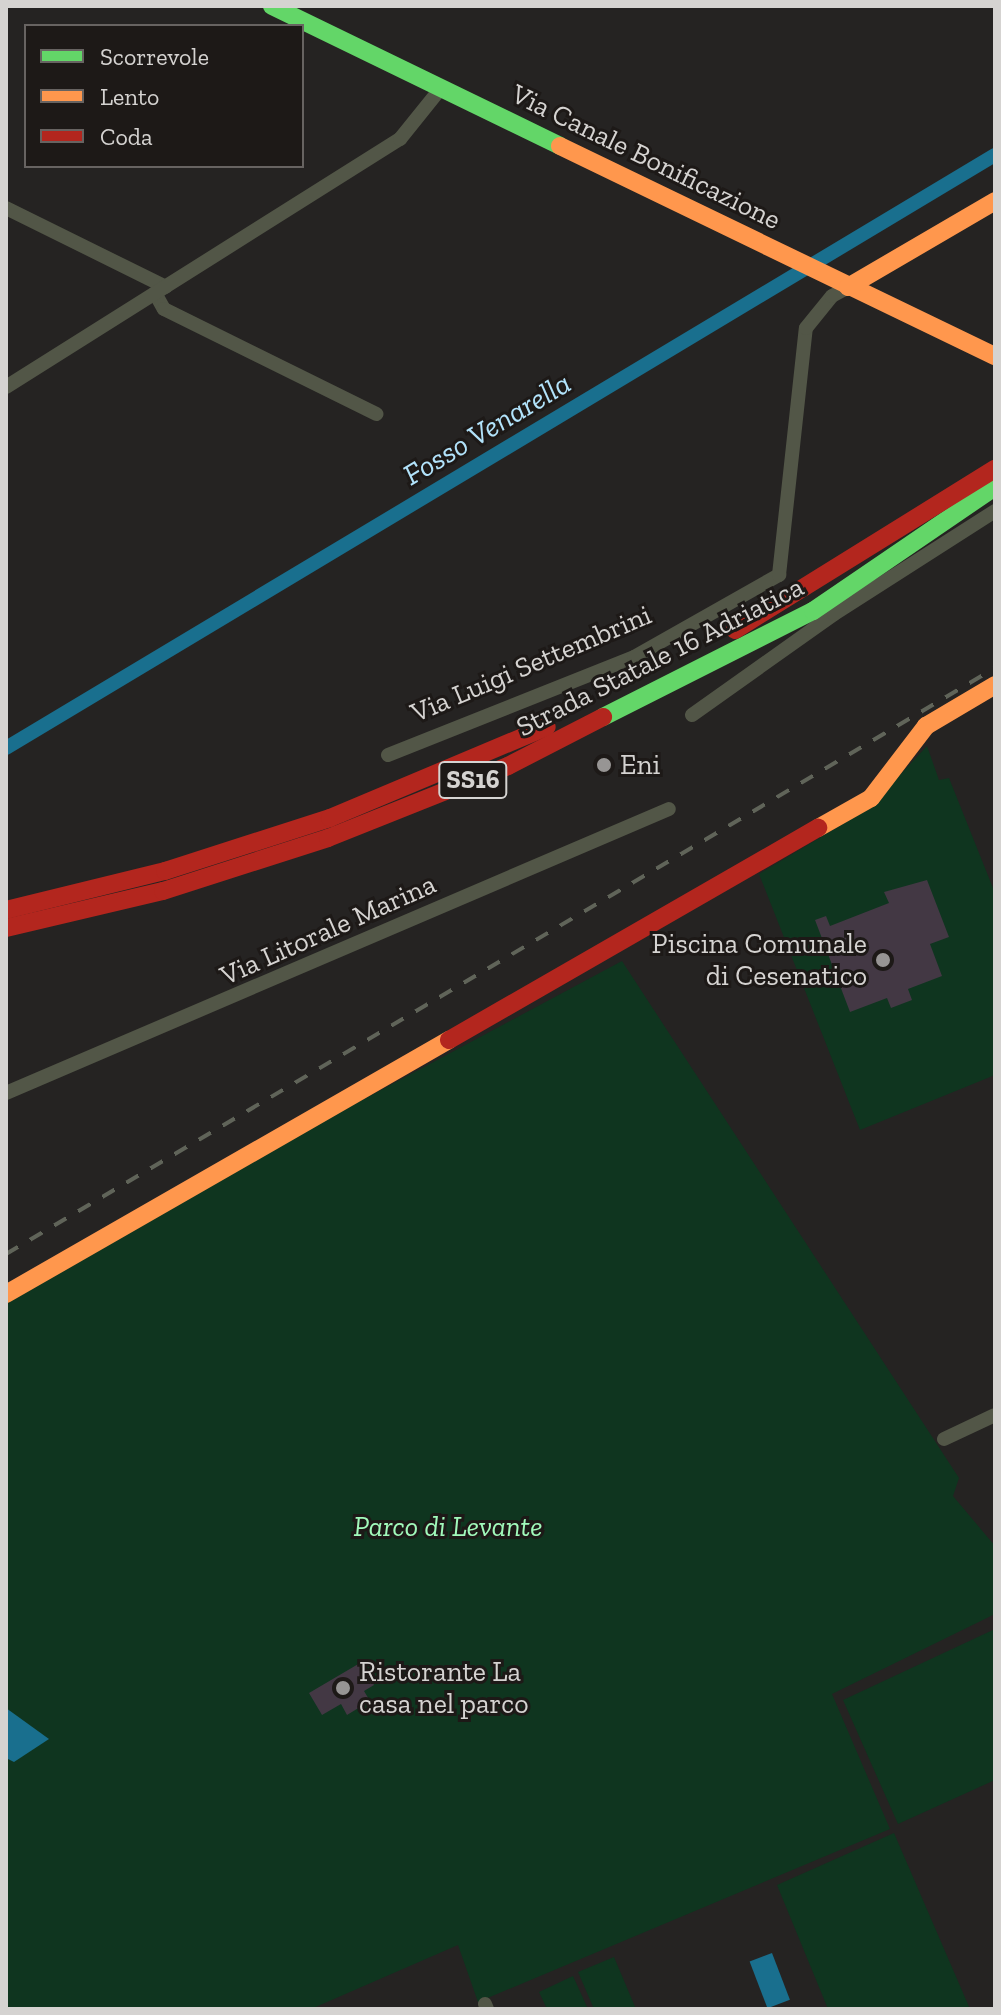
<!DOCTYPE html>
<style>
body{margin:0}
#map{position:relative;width:1001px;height:2015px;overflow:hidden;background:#252322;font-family:"Zilla Slab",serif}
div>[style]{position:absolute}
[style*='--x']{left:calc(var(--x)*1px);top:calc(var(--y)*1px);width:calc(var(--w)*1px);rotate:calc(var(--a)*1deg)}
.green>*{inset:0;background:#0f351f}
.water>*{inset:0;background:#196f8e;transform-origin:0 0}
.canal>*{height:14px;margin:-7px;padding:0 7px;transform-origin:7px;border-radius:7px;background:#196f8e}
.building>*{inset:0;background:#433844}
.street>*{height:14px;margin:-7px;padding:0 7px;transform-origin:7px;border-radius:7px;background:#525647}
.fast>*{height:18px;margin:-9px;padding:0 9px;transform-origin:9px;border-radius:9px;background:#63d668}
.slow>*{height:18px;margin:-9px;padding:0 9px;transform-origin:9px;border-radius:9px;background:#ff974d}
.jam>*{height:18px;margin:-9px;padding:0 9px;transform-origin:9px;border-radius:9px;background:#b3261e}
.rail>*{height:4px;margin-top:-2px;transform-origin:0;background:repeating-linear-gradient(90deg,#606459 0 14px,transparent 0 28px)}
.dots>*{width:22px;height:22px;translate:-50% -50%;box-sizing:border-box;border:4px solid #1d1917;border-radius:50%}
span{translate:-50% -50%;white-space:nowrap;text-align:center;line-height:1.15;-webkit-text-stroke:6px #1d1917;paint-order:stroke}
.shield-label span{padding:2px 6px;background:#1d1917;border:2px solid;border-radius:6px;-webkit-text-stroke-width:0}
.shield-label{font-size:26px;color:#d5d3d1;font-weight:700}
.street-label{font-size:28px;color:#d5d3d1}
.poi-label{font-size:28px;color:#d5d3d1}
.left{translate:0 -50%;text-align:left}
.right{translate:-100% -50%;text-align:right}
.park-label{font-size:28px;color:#a1fabb;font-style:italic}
.water-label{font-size:30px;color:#b2e3fb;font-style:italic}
.frame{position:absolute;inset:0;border:8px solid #d5d3d1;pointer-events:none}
.legend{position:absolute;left:24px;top:24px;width:280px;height:144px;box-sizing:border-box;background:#1d1917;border:2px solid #676361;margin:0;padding:10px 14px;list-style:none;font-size:24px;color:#d5d3d1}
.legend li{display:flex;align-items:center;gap:16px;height:40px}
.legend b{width:40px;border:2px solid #676361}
</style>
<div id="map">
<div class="green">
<div style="clip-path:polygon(927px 746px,939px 780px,949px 778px,995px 893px,995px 1075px,860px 1130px,759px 874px,868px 809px)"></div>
<div style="clip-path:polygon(622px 961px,959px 1478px,953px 1496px,995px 1546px,995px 1614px,832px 1694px,890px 1829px,478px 2002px,458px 1945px,311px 2009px,6px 2009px,6px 1303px,243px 1164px)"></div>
<div style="clip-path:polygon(995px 1629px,995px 1780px,898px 1824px,843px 1700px)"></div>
<div style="clip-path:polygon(894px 1833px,970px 2009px,828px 2009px,777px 1885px)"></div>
<div style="clip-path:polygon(614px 1957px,636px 2009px,594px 2009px,578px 1972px)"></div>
<div style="clip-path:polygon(573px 1976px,588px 2009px,547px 2009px,539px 1992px)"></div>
</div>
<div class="water">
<div style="clip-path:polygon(6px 1708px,49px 1739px,14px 1762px,6px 1758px)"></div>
<div style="left:772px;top:1953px;width:50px;height:24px;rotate:69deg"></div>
</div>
<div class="canal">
<div style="--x:6;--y:748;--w:1153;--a:-30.95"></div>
</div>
<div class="building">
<div style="clip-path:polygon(927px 880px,949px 937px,930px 944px,942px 976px,908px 989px,912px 1000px,891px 1008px,887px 998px,850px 1012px,815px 920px,826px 916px,830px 926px,889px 903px,884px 892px)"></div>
<div style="clip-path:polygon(360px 1663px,374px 1685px,364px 1691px,370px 1701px,347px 1715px,341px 1704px,322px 1715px,309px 1693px)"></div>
</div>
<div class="street">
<div style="--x:6;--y:208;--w:178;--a:26.3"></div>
<div style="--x:155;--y:293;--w:18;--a:61"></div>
<div style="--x:164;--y:309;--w:237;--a:26.3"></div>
<div style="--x:6;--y:387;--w:466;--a:-32.2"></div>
<div style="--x:400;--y:139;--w:65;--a:-51.2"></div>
<div style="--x:692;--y:715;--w:174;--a:-35.4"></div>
<div style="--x:834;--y:614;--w:191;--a:-32.6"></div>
<div style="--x:388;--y:755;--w:265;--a:-21.7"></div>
<div style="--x:634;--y:657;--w:167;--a:-29.5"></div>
<div style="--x:779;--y:575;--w:248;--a:-83.8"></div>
<div style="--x:806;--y:328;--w:41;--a:-50.9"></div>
<div style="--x:832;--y:296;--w:18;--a:-29"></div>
<div style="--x:6;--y:1093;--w:721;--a:-23.19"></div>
<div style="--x:944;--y:1439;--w:56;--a:-25.2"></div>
<div style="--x:485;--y:2004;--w:5;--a:68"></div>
</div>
<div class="fast">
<div style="--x:272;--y:6;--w:320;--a:25.9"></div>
<div style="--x:603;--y:717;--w:235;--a:-26.8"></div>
<div style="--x:813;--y:611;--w:220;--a:-34.3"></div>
</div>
<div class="slow">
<div style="--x:560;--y:146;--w:483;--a:25.8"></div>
<div style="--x:848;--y:287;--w:170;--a:-30.3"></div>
<div style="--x:818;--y:828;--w:61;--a:-29.5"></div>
<div style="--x:871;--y:798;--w:91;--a:-52.6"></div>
<div style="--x:926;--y:726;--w:80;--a:-30.7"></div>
<div style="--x:6;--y:1294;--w:511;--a:-29.83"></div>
</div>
<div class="jam">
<div style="--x:735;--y:630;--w:306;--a:-31.8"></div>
<div style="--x:6;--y:910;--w:164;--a:-13.8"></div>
<div style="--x:165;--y:871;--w:173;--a:-17.8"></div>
<div style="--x:330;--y:818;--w:235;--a:-22.8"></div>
<div style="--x:6;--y:928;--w:161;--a:-13.3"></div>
<div style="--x:163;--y:891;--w:173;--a:-17.8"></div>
<div style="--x:328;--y:838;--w:194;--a:-21.8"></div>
<div style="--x:508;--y:766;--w:107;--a:-27.3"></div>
<div style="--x:449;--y:1040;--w:426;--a:-29.9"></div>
</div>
<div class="rail">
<div style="--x:6;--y:1254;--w:1150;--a:-30.65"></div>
</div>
<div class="dots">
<div style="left:604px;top:765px;background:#979594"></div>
<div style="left:883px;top:960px;background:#979594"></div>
<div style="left:343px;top:1688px;background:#979594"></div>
</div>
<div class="shield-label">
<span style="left:473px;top:780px">SS16</span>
</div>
<div class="street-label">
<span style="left:646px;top:157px;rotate:26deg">Via Canale Bonificazione</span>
<span style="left:660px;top:657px;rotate:-27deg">Strada Statale 16 Adriatica</span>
<span style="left:531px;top:664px;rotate:-23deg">Via Luigi Settembrini</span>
<span style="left:328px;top:930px;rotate:-24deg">Via Litorale Marina</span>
</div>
<div class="poi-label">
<span class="left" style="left:620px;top:765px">Eni</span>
<span class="right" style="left:867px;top:960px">Piscina Comunale<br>di Cesenatico</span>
<span class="left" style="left:359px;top:1688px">Ristorante La<br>casa nel parco</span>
</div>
<div class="park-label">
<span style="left:448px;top:1527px">Parco di Levante</span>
</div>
<div class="water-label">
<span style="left:487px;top:429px;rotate:-31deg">Fosso Venarella</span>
</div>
<div class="frame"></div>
<ul class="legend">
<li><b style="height:10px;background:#63d668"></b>Scorrevole</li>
<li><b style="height:10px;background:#ff974d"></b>Lento</li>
<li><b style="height:10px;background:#b3261e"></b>Coda</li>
</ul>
</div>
